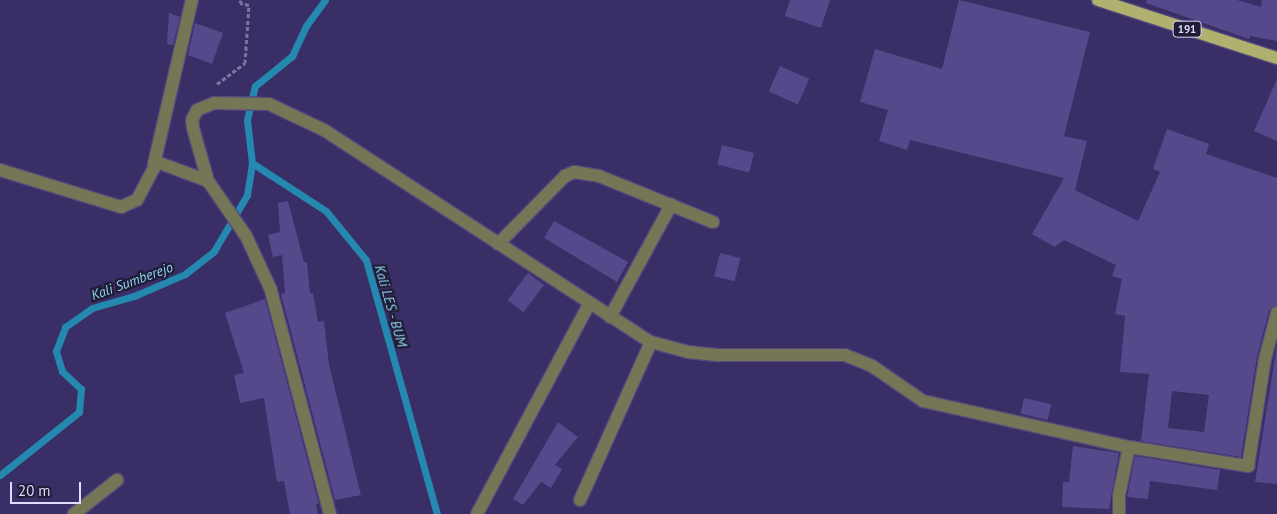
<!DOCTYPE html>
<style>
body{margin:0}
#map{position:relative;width:1277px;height:514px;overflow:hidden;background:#392e66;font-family:"PT Sans",sans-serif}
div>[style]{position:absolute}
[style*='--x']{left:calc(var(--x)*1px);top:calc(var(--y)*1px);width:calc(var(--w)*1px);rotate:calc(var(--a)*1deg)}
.stream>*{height:7px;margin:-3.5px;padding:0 3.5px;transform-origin:3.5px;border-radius:3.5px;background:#2588af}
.building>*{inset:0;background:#55498b;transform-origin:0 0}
.path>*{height:3px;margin-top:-1.5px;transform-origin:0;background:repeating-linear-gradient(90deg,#7c74a3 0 4px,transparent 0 6.5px)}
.roads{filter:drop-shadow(1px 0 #544a7e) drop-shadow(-1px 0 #544a7e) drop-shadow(0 1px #544a7e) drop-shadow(0 -1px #544a7e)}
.minor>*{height:12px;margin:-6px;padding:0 6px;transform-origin:6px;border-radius:6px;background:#757656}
.major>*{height:12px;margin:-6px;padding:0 6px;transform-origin:6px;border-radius:6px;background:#b0b16e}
span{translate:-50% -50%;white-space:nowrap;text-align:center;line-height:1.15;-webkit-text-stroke:4.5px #201c35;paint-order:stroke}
.shield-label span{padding:1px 4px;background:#201c35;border:1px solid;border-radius:4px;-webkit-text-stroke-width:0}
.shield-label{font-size:11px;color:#dfdcff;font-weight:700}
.water-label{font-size:14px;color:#8fd2f2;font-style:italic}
.scale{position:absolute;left:10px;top:482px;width:71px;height:22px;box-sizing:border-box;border:2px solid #dfdcff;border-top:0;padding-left:6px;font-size:15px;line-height:18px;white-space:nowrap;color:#dfdcff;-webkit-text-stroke:4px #201c35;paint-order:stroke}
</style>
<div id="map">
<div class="stream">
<div style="--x:252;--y:163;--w:88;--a:33"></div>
<div style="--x:326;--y:211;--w:63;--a:50.8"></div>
<div style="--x:366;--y:260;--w:264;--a:74.4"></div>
<div style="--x:0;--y:475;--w:101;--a:-38.6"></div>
<div style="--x:79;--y:412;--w:23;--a:-85"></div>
<div style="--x:81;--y:389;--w:26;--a:-137"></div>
<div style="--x:62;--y:371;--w:21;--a:-107"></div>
<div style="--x:56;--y:351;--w:26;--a:-69"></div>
<div style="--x:65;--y:327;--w:33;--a:-35"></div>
<div style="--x:92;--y:308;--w:44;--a:-15.9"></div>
<div style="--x:134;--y:296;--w:56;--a:-23.3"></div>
<div style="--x:185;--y:274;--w:37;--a:-38"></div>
<div style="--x:214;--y:251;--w:65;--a:-59.5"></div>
<div style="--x:247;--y:195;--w:32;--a:-81"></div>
<div style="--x:252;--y:163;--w:43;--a:-96.6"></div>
<div style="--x:247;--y:120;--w:35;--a:-77"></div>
<div style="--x:255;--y:86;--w:48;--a:-39"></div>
<div style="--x:292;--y:56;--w:33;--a:-65"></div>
<div style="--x:306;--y:26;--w:32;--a:-54"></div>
</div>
<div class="building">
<div style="clip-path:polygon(790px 0,830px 0,821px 28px,785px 16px)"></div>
<div style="clip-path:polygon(evenodd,959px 0,1090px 32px,1064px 136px,1087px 141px,1075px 190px,1138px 221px,1160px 172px,1153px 169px,1167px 129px,1209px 144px,1206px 154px,1277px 178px,1277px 305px,1269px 311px,1257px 357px,1241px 457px,1141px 441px,1149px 374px,1120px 372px,1125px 316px,1115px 314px,1122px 279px,1112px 276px,1116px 265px,1064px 240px,1055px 247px,1032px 234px,1064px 178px,910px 140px,907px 150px,879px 141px,888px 110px,860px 102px,875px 49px,942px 69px,959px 0,1172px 391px,1209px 395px,1204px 432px,1168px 428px,1172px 391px)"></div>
<div style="clip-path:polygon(1147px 0,1237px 0,1261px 7px,1262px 0,1277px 0,1277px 41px,1250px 36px,1249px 39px,1146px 3px)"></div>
<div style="clip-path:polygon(169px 13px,180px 17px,173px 45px,167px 44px)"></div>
<div style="clip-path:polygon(195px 23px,223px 33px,212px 64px,188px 55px)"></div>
<div style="left:780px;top:66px;width:32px;height:28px;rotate:24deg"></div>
<div style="clip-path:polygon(1277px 79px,1277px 141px,1254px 131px)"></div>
<div style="left:722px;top:145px;width:33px;height:20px;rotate:14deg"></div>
<div style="clip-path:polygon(288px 201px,304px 262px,307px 262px,310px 293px,313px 293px,318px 322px,324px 321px,329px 365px,361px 495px,335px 500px,281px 294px,285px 293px,282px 255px,273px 257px,268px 235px,280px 232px,278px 203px)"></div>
<div style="clip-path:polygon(554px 221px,628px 262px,617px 282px,544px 238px)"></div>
<div style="left:720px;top:253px;width:21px;height:24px;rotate:14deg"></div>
<div style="left:528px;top:273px;width:20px;height:34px;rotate:37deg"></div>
<div style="clip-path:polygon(265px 299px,319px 504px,316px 504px,318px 514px,290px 514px,284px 481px,277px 482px,264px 398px,240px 403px,234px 375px,244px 373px,225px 313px)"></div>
<div style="clip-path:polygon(1277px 345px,1277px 484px,1255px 482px)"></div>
<div style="left:1024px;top:398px;width:28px;height:16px;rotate:13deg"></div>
<div style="clip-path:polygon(558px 422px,578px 437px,555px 465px,562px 469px,551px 488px,541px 482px,523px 505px,513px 499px)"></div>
<div style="clip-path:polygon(1073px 446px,1119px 453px,1109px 509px,1062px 507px,1063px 482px,1069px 482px)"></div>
<div style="clip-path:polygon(1135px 456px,1220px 470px,1217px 490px,1150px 481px,1148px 499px,1127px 497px)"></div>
</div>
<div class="path">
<div style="--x:217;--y:84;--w:35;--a:-37"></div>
<div style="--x:245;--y:63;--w:58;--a:-86.1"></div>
<div style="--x:249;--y:5;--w:9;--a:-167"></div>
<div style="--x:240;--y:3;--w:3;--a:-72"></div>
</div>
<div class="roads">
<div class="minor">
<div style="--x:154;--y:164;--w:168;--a:-77"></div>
<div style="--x:0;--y:170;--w:127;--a:17"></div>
<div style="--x:121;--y:207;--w:17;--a:-24"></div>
<div style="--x:137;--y:200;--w:43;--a:-62.2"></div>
<div style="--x:157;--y:162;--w:54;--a:20.4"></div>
<div style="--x:498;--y:244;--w:95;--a:-45.4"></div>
<div style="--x:565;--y:176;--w:10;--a:-24"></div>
<div style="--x:574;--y:172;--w:25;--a:9"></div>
<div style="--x:599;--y:176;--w:123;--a:22"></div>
<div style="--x:610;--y:317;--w:128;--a:-61.4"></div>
<div style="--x:580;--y:500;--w:173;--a:-65.8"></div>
<div style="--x:74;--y:514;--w:55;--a:-38.3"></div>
<div style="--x:330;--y:514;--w:232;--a:-104.8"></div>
<div style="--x:271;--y:290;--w:60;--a:-114.8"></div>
<div style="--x:246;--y:236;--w:67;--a:-124.6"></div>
<div style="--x:208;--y:181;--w:55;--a:-105.8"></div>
<div style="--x:193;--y:128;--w:8;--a:-97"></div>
<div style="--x:192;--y:120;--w:11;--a:-63"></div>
<div style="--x:197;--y:110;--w:18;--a:-22"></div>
<div style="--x:214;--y:103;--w:55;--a:1"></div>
<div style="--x:269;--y:104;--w:61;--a:25.3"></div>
<div style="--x:324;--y:130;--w:390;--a:33"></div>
<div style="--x:651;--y:342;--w:38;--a:15"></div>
<div style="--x:688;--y:352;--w:31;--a:6"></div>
<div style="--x:719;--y:355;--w:126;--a:0"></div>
<div style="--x:845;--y:355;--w:29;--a:22"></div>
<div style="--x:872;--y:366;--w:62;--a:34.5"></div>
<div style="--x:923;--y:401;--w:211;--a:12.6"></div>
<div style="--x:1129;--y:447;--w:121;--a:9.1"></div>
<div style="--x:1248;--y:466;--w:108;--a:-81"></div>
<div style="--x:1265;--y:359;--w:48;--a:-75.4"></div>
<div style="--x:477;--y:514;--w:238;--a:-61.9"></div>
<div style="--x:1119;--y:514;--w:19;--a:-90"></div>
<div style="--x:1119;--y:495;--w:49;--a:-78.2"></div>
</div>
<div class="major">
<div style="--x:1098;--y:0;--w:188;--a:18"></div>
</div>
</div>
<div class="shield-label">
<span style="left:1187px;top:29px">191</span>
</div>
<div class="water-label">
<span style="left:132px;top:281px;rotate:-20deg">Kali Sumberejo</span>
<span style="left:391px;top:306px;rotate:74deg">Kali LES - BUM</span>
</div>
<div class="scale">20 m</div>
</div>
